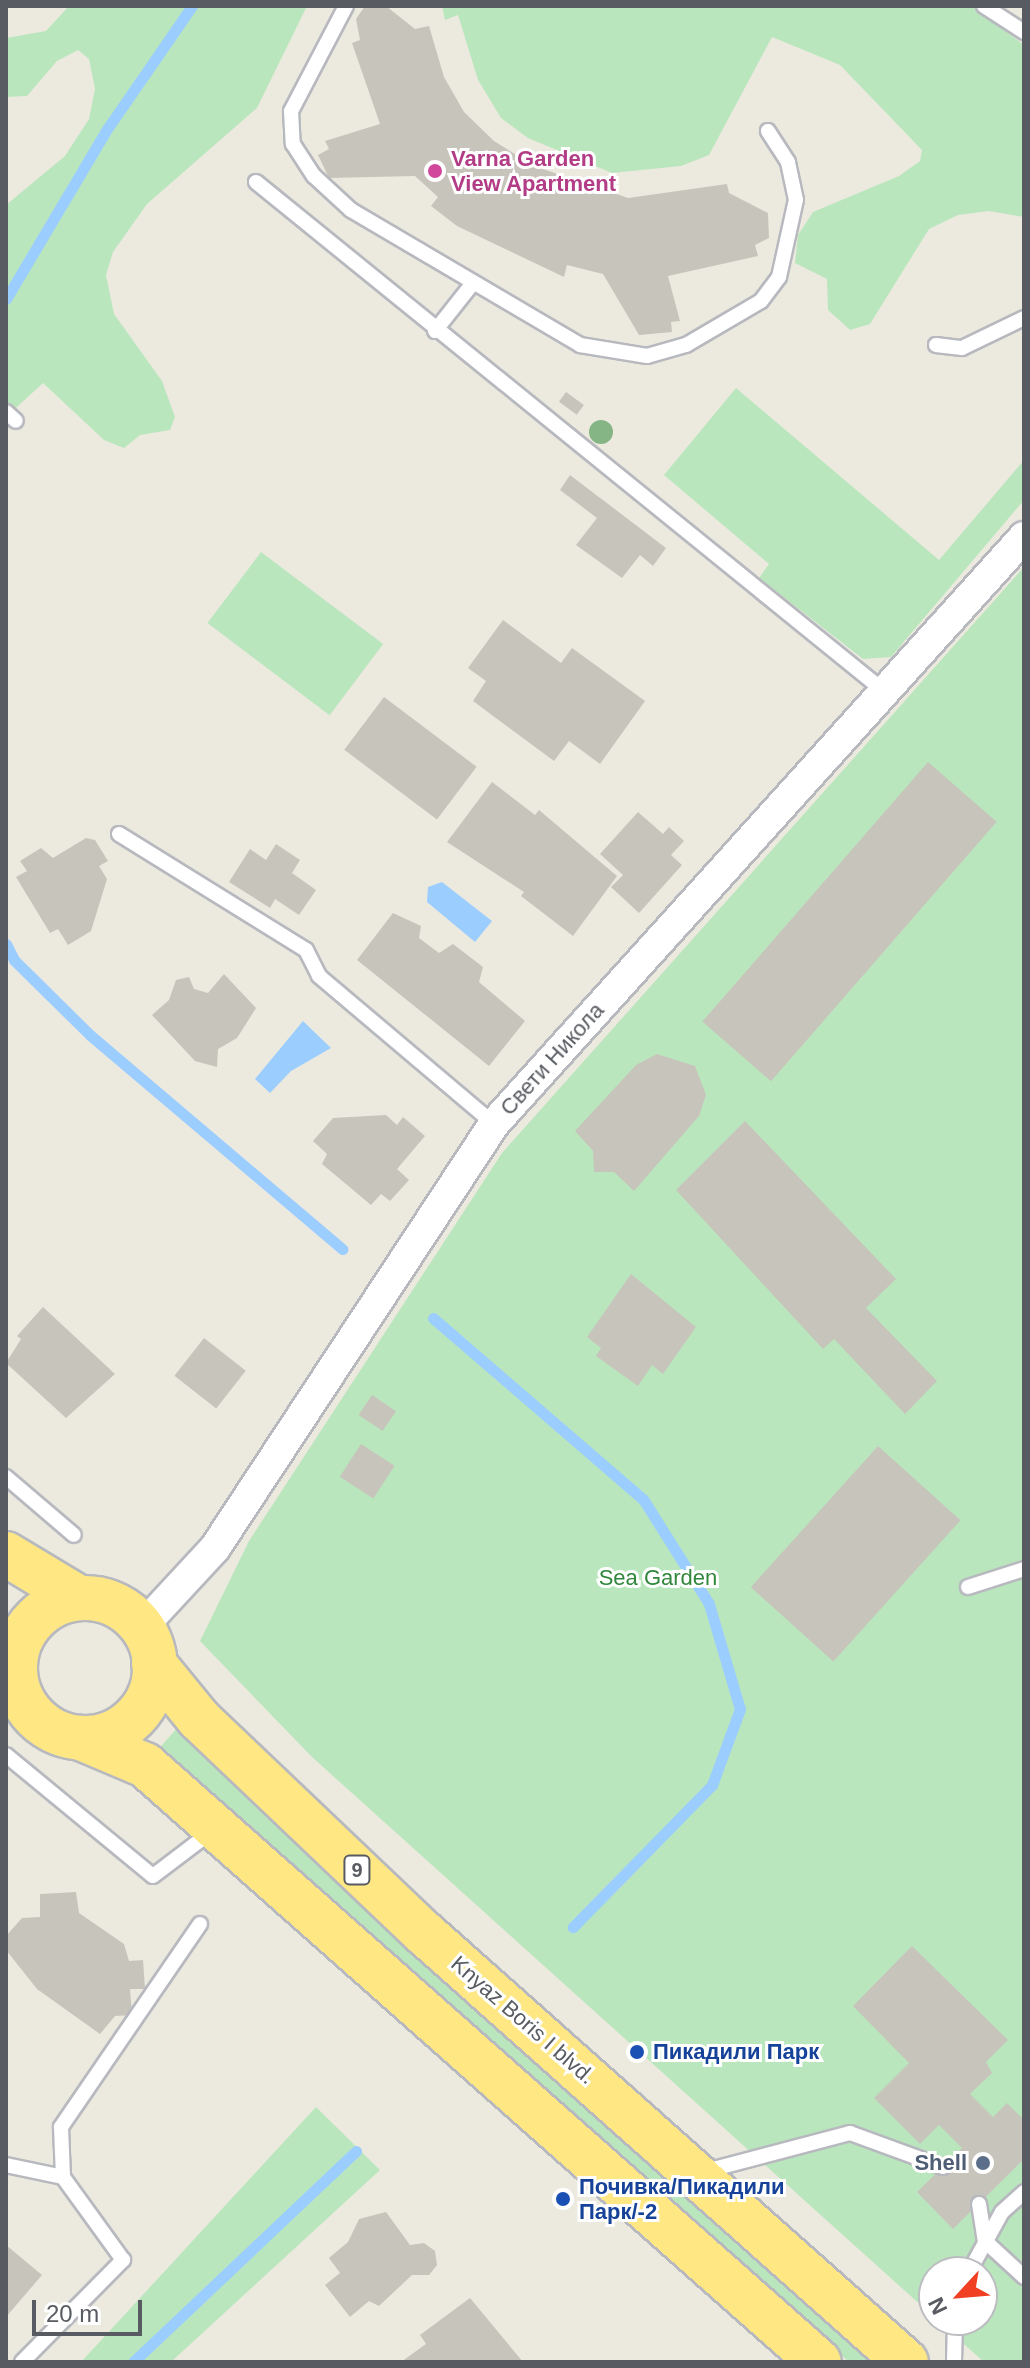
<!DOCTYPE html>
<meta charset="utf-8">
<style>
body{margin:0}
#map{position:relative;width:1030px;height:2368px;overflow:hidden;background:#eceadf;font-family:Arial,sans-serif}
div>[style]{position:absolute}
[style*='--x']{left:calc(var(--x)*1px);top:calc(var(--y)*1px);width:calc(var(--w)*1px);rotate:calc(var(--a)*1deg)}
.green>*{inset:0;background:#bae6bd;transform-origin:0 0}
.water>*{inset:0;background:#9ccdff}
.stream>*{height:11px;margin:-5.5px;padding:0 5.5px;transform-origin:5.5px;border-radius:5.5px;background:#9ccdff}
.building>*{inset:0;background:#c7c4bc;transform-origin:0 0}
.roads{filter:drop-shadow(2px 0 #b7b9bf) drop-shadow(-2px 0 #b7b9bf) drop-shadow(0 2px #b7b9bf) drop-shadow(0 -2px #b7b9bf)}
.lane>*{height:14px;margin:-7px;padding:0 7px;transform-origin:7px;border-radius:7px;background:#fff}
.street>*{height:30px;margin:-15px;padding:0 15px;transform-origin:15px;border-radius:15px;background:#fff}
.highway>*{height:44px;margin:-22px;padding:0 22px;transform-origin:22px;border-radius:22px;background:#ffe883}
.highway>.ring{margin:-22px;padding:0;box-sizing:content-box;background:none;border:44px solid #ffe883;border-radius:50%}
.trees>*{width:24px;height:24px;margin:-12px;border-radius:50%;background:#85b485}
.dots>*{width:22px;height:22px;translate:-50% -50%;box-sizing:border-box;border:4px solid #fff;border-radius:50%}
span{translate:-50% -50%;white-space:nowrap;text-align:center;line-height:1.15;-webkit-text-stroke:6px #fff;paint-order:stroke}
.shield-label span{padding:2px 6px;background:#fff;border:2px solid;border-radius:6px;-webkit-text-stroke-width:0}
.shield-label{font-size:20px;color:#585b61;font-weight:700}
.hotel-label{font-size:22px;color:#b23c85;font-weight:700}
.left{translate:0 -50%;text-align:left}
.street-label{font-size:22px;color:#585b61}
.park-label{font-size:22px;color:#31873b}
.transit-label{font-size:22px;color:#164399;font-weight:700}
.service-label{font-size:22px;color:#4e5e75;font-weight:700}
.right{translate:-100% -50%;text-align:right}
.frame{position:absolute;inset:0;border:8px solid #585b61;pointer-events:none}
.north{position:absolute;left:918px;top:2256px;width:80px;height:80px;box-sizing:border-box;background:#fff;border:2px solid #bcbdc0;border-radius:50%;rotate:244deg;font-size:22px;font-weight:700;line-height:32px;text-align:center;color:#585b61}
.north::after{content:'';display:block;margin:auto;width:28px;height:36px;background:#f03f22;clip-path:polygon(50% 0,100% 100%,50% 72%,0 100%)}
.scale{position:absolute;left:32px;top:2300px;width:110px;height:36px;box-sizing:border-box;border:4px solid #585b61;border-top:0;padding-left:10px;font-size:24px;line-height:28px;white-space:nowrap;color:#585b61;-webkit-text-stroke:6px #fff;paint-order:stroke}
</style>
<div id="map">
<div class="green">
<div style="clip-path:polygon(69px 6px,307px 6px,257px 108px,147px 204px,113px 252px,106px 275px,114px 314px,162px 381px,175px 417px,170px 430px,140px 435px,124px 448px,104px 440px,43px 383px,6px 417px,6px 205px,65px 156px,89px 119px,95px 89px,89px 59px,78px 50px,57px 61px,27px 96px,6px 97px,6px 38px,46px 31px)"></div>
<div style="clip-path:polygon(442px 6px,971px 6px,1024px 45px,1024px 217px,989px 211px,958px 215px,929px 229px,870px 324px,850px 330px,828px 310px,827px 279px,795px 263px,798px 235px,813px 212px,899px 176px,920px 161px,922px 150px,840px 65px,772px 37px,709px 155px,681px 166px,612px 173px,528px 138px,501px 118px,478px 80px,458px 15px,445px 20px)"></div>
<div style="clip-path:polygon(736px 388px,939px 560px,1024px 460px,1024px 500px,891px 657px,863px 659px,759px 578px,769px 564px,664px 475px)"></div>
<div style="left:261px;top:552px;width:153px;height:89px;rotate:37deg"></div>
<div style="clip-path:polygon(1024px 567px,1024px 2362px,984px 2362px,937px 2320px,982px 2320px,982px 2272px,934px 2272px,934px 2317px,312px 1757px,200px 1641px,249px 1541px,502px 1153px)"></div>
<div style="clip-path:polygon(180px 1725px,874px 2362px,849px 2362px,152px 1756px)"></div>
<div style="clip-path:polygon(316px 2107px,380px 2170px,171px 2362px,81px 2362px)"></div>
</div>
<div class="water">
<div style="clip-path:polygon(442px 882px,492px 921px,475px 942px,427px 902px,428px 887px)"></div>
<div style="clip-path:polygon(303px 1021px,331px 1048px,291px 1071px,270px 1093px,255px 1079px)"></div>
</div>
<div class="stream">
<div style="--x:6;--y:299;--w:194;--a:-59.3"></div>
<div style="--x:105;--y:132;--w:153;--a:-55.4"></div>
<div style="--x:6;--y:944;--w:18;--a:63"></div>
<div style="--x:14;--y:960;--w:107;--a:44.6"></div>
<div style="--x:90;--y:1035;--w:331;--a:40.3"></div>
<div style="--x:433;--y:1318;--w:277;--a:40.8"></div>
<div style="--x:643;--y:1499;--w:124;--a:57.8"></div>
<div style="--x:709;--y:1604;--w:109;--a:73.6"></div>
<div style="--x:740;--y:1709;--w:81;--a:110.2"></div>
<div style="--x:712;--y:1785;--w:199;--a:134.4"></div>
<div style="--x:133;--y:2362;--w:307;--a:-43.4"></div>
</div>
<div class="building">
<div style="clip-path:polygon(365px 6px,386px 6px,415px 29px,429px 26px,444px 77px,464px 112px,494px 141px,534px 166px,628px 198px,727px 184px,729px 193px,768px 213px,769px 238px,755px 245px,758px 256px,668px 276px,680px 321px,671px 322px,672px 332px,639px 335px,603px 274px,567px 265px,564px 277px,457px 226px,431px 206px,438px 197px,415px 176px,329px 178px,318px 155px,329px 149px,325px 141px,380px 124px,352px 43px,360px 40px,356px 19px)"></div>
<div style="left:566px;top:392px;width:22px;height:12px;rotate:36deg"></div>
<div style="clip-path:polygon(570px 475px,666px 548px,653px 566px,640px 555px,622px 578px,576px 545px,597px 518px,560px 490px)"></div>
<div style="clip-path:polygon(503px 620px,561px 663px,572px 648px,645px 701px,600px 764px,569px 741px,554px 761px,473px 701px,486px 681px,468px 668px)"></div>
<div style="left:384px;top:697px;width:116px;height:66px;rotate:37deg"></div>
<div style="left:928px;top:762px;width:91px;height:344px;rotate:41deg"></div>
<div style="clip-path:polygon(492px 782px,535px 815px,539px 810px,617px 876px,573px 936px,521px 896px,524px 892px,447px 842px)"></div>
<div style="clip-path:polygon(638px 812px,663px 834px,669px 827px,684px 841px,671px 855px,682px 865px,639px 913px,611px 887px,623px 875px,600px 854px)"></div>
<div style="clip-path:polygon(86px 838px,95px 840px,108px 861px,99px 866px,107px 879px,91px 931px,68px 945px,58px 929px,50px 933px,16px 877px,27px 871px,20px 861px,41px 848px,53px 858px)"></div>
<div style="clip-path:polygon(276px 844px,300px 860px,292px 873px,316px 890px,299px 915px,275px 899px,270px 908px,229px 882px,250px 849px,266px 860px)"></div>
<div style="clip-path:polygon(393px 913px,421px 926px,419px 938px,439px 953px,453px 944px,483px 967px,479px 982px,525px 1021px,489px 1066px,357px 960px)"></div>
<div style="clip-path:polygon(224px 974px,256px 1008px,237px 1038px,218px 1049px,217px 1067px,195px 1061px,152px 1015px,169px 1000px,176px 980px,189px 977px,194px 989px,208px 993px)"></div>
<div style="clip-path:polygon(657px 1054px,695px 1066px,706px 1095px,699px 1116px,634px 1191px,614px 1172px,594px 1172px,593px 1151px,575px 1131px,636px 1065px)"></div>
<div style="clip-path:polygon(386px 1115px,397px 1125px,403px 1117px,425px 1136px,397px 1169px,409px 1180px,390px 1201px,381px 1194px,371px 1205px,322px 1164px,327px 1154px,313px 1141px,333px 1118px)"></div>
<div style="clip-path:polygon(745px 1121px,896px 1279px,866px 1308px,937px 1381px,905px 1414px,834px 1339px,823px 1349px,676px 1190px)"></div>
<div style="clip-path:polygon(631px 1274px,696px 1327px,663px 1374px,652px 1365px,638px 1386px,596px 1356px,601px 1348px,587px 1337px)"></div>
<div style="clip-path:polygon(43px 1307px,115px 1374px,66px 1418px,6px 1363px,21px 1339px,17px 1336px)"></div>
<div style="left:204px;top:1338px;width:53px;height:48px;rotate:38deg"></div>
<div style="left:372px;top:1395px;width:29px;height:24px;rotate:34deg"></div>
<div style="left:361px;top:1444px;width:40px;height:39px;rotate:33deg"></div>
<div style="left:878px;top:1446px;width:111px;height:190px;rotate:42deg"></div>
<div style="clip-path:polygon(76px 1892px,79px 1913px,124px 1944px,129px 1961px,143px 1960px,145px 1989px,130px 1989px,132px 2015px,115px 2016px,100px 2034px,37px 1989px,6px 1950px,6px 1936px,22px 1918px,40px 1917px,40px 1894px)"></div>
<div style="clip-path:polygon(912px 1946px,1008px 2040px,986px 2062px,992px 2073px,970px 2094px,993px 2117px,1007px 2103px,1024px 2120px,1024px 2159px,953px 2229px,917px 2192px,962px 2148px,939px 2125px,920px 2144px,874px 2098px,909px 2063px,853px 2006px)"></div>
<div style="clip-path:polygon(386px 2212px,410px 2245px,424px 2243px,435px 2251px,437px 2265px,429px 2275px,412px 2275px,379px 2306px,369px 2301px,350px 2317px,325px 2285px,340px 2273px,329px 2258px,348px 2242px,359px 2219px)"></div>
<div style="clip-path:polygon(6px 2245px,42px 2275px,6px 2317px)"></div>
<div style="clip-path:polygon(470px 2298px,523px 2362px,401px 2362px,426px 2344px,420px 2335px)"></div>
</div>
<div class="roads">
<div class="lane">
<div style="--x:346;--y:6;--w:119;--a:117.6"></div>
<div style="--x:291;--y:111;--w:33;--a:87"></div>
<div style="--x:293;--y:144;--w:38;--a:57"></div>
<div style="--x:314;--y:176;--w:50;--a:42.6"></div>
<div style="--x:351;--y:210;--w:266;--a:30.5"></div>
<div style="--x:580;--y:345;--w:68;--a:9.3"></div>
<div style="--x:647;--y:356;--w:41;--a:-15.8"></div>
<div style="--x:686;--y:345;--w:87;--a:-30.4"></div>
<div style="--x:761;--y:301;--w:30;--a:-53"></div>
<div style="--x:779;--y:277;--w:79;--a:-77.6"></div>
<div style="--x:796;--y:200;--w:39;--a:-102"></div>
<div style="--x:788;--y:162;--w:37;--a:-123"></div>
<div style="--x:984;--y:6;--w:48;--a:33"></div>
<div style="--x:256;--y:182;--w:808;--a:39.03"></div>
<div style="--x:435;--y:331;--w:61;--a:-51.6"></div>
<div style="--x:936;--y:345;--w:26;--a:7"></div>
<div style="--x:962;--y:348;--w:69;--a:-25.8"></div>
<div style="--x:6;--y:412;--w:13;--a:42"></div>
<div style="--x:119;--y:834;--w:220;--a:31.8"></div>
<div style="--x:306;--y:950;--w:29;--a:63"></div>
<div style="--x:319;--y:976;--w:229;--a:40.2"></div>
<div style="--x:6;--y:1477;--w:89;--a:40.5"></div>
<div style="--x:968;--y:1587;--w:59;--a:-17.8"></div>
<div style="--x:6;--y:1755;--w:190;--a:39.5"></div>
<div style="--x:153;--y:1876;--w:73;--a:-37.2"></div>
<div style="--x:6;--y:2165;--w:58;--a:11.9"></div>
<div style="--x:702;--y:2172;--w:153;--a:-14.8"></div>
<div style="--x:850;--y:2133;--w:99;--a:20.1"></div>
<div style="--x:979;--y:2204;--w:37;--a:81"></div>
<div style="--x:985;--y:2241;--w:53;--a:42.7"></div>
<div style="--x:969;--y:2272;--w:68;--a:-61.2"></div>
<div style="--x:1002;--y:2212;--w:30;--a:-42"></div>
<div style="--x:22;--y:2362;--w:144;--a:-45.3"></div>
<div style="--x:123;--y:2260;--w:102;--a:-125.9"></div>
<div style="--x:63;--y:2177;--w:50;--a:-92.3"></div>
<div style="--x:61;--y:2127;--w:246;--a:-55.6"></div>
<div style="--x:954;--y:2362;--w:42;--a:-88.6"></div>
</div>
<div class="street">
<div style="--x:141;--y:1628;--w:109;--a:-47.2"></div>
<div style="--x:215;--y:1548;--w:508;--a:-56.65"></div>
<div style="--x:494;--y:1124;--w:791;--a:-47.92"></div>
</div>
<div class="highway">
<div style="--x:6;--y:1554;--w:85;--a:31.1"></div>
<div class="ring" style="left:15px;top:1598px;width:96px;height:96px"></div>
<div style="--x:154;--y:1664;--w:71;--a:50.7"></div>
<div style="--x:199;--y:1719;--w:311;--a:43.6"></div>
<div style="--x:424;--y:1933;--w:645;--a:41.67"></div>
<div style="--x:81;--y:1738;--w:69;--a:22.9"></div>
<div style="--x:145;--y:1765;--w:900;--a:41.53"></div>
</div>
</div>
<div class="trees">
<div style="left:601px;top:432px"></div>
</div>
<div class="dots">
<div style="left:435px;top:171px;background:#d1479c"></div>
<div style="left:637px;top:2052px;background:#1a4fb4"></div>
<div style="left:983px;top:2163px;background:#5c6f8a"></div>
<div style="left:563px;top:2199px;background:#1a4fb4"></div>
</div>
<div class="shield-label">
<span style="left:357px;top:1870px">9</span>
</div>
<div class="hotel-label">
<span class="left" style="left:451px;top:171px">Varna Garden<br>View Apartment</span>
</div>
<div class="street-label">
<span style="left:552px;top:1059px;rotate:-48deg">Свети Никола</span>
<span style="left:523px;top:2020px;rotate:41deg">Knyaz Boris I blvd.</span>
</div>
<div class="park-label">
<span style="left:658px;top:1578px">Sea Garden</span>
</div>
<div class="transit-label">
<span class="left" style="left:653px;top:2052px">Пикадили Парк</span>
<span class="left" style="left:579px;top:2199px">Почивка/Пикадили<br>Парк/-2</span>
</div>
<div class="service-label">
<span class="right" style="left:967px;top:2163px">Shell</span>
</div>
<div class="frame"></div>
<div class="north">N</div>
<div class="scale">20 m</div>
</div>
